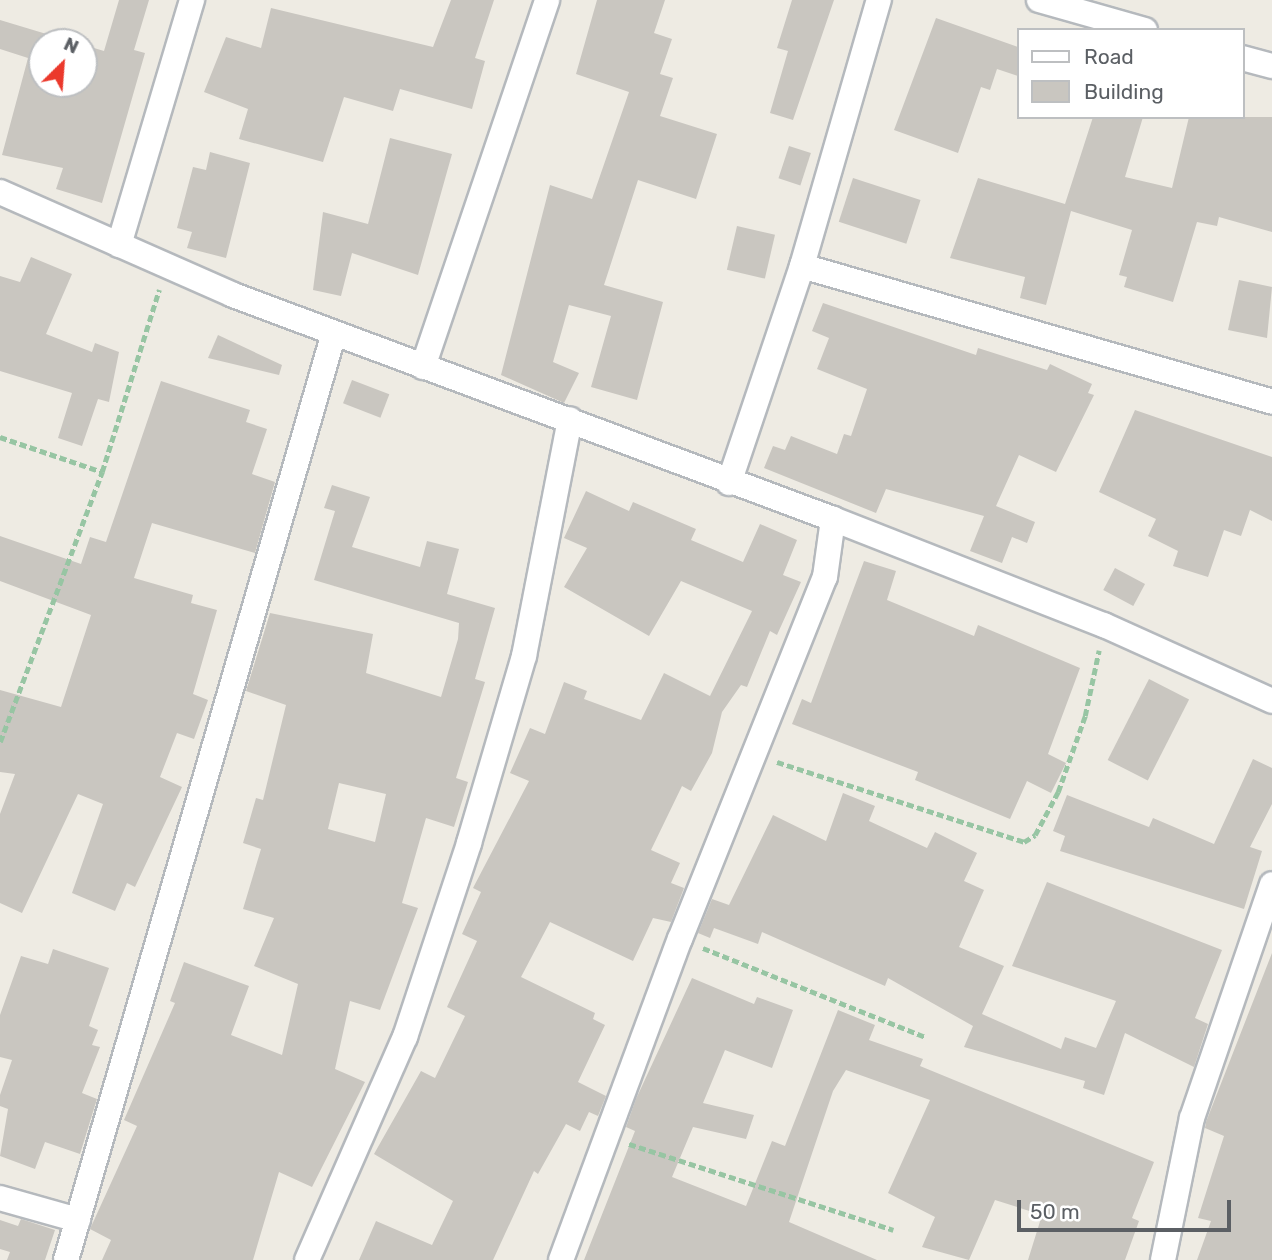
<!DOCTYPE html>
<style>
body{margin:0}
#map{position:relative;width:1272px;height:1260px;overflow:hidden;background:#eeebe3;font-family:Rubik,sans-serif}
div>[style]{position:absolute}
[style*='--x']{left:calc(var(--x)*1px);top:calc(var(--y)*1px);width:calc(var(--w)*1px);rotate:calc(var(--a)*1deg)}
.building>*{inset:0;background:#c9c6c0;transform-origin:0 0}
.path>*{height:4.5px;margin-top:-2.25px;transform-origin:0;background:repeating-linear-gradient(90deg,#97c5a3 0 7px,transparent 0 10.5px)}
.roads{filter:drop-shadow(2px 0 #b5b9bd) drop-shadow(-2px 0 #b5b9bd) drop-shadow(0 2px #b5b9bd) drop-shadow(0 -2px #b5b9bd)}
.street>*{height:24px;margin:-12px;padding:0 12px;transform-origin:12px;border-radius:12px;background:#fff}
span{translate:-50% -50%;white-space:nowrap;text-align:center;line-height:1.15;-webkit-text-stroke:5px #fff;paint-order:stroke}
.legend{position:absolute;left:1017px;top:28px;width:228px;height:91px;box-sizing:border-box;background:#fff;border:2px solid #bdbfc1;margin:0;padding:9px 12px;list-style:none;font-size:21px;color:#5b5f64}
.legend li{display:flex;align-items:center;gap:14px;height:35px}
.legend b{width:35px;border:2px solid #bdbfc1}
.north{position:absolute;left:28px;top:28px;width:70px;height:70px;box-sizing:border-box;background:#fff;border:2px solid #bdbfc1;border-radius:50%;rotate:25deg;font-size:19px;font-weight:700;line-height:28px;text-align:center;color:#5b5f64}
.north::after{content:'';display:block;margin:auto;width:24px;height:32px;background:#eb392c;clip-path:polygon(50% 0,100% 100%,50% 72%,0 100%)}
.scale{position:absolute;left:1017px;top:1200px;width:214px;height:32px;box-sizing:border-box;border:4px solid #5b5f64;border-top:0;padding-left:9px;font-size:21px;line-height:24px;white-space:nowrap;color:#5b5f64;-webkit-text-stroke:5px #fff;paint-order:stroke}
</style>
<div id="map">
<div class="building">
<div style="clip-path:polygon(119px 0,149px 0,134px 50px,145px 53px,102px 203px,56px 189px,63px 168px,2px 155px,28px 58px,0 49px,0 20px,73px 42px,42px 42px,42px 84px,84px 84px,84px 45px,104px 51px)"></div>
<div style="clip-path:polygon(451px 0,494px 0,475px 58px,485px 61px,472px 109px,400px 89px,393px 111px,344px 97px,323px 162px,239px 139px,248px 109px,204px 92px,226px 37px,261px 48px,271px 8px,433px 47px)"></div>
<div style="clip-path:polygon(597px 0,665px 0,654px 33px,672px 39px,660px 74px,673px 78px,660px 116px,717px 134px,696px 199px,638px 180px,604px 285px,663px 302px,637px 400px,591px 387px,611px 316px,569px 305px,553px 362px,579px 373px,564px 403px,501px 375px,550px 185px,592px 199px,629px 92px,576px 74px)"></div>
<div style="clip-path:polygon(792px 0,834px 0,793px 120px,770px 113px,788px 51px,777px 48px)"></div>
<div style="clip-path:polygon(936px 18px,1018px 47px,1018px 76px,997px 69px,990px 90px,981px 87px,958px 153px,894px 130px)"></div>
<div style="clip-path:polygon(1093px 117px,1143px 117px,1125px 177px,1172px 188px,1189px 117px,1272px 117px,1272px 232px,1219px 217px,1217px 226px,1197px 222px,1173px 302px,1124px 287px,1127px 277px,1119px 275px,1132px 230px,1071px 211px,1046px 305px,1020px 298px,1025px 277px,950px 258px,978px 178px,1065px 204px)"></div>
<div style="clip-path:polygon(390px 138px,452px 154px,418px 275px,352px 253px,341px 296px,313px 290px,323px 212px,368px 224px)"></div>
<div style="left:789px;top:146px;width:23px;height:34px;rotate:18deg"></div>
<div style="clip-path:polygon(210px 152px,250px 163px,226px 258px,187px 248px,192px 232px,177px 228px,193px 167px,206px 170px)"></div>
<div style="left:853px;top:178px;width:71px;height:46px;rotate:18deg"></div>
<div style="left:737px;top:226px;width:39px;height:45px;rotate:13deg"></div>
<div style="clip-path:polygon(31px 257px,72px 274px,46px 334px,92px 352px,95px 343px,119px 352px,109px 402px,98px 399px,82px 446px,58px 438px,72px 393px,0 371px,0 276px,20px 282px)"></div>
<div style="clip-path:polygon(1239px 280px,1272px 287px,1267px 338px,1228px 330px)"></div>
<div style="clip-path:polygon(823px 303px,976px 355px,978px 348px,1047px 370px,1050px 364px,1092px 384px,1088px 393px,1094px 395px,1056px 472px,1019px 455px,996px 506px,1035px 522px,1027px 543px,1012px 537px,1002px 563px,970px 551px,984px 516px,886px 489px,876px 513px,764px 468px,773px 446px,785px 450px,791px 436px,837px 454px,844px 434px,851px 436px,867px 389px,817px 369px,829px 338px,812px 331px)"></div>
<div style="clip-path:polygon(218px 335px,282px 365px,279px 375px,208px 358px)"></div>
<div style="left:352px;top:380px;width:40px;height:25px;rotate:21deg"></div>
<div style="clip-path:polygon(161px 381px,250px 410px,246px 422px,267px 429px,252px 474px,275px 482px,255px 553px,152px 523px,134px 578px,193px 595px,191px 603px,217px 610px,193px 694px,208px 700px,194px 739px,177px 733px,160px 777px,182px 787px,135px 887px,127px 883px,115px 911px,72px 893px,103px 804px,78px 794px,22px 913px,0 903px,0 814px,15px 774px,0 772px,0 690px,61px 707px,91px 615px,0 581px,0 536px,81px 564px,90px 537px,106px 542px)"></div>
<div style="clip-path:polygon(1135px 410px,1272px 457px,1272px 521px,1250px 510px,1241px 536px,1224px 530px,1208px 577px,1173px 566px,1178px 551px,1148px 536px,1156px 519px,1099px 492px)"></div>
<div style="clip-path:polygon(evenodd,332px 485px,370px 497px,352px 547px,420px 567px,427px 541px,459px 549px,447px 594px,495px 608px,475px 679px,485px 682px,456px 778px,468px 782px,454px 827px,426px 818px,402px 903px,418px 908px,380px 1010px,350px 1001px,335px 1069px,365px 1082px,312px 1187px,279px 1172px,253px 1260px,102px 1260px,111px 1240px,90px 1229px,137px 1126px,124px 1120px,175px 1003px,170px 1001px,184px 962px,249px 986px,231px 1035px,282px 1055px,298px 984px,254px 966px,274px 918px,243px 909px,261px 849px,243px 843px,256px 798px,263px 800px,286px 705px,246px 691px,270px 613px,373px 634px,366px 673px,441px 697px,458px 639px,459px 623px,314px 580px,335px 511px,324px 508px,332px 485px,339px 783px,386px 794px,375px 842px,328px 829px,339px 783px)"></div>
<div style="clip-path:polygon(586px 491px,629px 511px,633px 502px,696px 529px,691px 540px,743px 562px,760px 524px,797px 540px,783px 575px,801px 582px,777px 635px,770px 631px,747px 687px,741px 685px,722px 712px,712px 753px,691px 791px,682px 786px,651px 850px,680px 863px,671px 883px,684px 888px,671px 922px,653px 918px,633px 961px,550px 922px,521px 977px,595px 1013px,593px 1019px,605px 1025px,578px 1082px,606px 1096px,598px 1116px,589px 1112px,580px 1131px,566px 1124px,538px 1174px,534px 1171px,493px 1260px,359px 1260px,376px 1221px,432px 1245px,453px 1201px,374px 1154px,421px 1071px,435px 1078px,465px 1016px,447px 1007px,477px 941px,462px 934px,481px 892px,473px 888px,529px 781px,510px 773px,530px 728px,545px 734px,564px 682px,587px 691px,584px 699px,641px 720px,664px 673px,710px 696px,752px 611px,681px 581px,649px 636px,564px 587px,587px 548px,564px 538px)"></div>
<div style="clip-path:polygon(864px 561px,896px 571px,887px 600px,974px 636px,978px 625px,1080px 668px,1048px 754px,1066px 763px,1051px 793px,1027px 781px,1010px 819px,915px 780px,918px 772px,792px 724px,802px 699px,811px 703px)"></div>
<div style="left:1115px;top:568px;width:34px;height:25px;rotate:28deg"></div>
<div style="left:1149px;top:679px;width:45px;height:91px;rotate:27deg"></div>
<div style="clip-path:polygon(1253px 759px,1272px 768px,1272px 804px,1250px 847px,1262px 851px,1244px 909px,1060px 851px,1065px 836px,1053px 831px,1067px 795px,1149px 827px,1153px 818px,1214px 844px)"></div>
<div style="clip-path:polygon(843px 793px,875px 806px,869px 821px,927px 848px,935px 832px,977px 853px,964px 881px,984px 890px,959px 947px,1004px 966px,982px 1014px,1061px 1049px,1065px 1037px,1096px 1048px,1116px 1001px,1012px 966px,1047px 882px,1222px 950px,1195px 1018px,1208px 1024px,1194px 1067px,1125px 1033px,1104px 1095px,1083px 1088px,1085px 1081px,964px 1047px,973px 1026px,888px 978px,885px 986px,762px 932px,758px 944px,714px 928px,710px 938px,698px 933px,712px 899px,729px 905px,773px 815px,826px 841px)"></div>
<div style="clip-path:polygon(53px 949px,109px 968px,89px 1026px,98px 1030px,92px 1045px,100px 1047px,82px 1093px,97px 1099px,80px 1154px,45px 1142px,35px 1169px,0 1156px,8px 1109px,0 1106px,0 1095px,12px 1060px,0 1057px,0 1015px,21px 956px,48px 964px)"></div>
<div style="clip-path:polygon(1272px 953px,1272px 1260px,1197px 1260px,1211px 1221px,1198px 1218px,1224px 1136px,1205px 1128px,1206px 1122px)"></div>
<div style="clip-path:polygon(692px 978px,754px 1004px,757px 997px,793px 1010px,772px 1068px,725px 1050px,703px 1103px,754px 1115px,746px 1139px,693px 1127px,672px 1177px,746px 1206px,772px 1141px,785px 1146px,838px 1010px,875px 1025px,869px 1040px,923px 1059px,920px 1066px,1154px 1162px,1132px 1218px,1139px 1221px,1125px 1260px,1028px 1260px,1042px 1215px,995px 1200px,969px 1260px,922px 1247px,935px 1217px,888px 1193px,930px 1100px,846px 1070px,833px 1091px,789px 1222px,877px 1260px,584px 1260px,635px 1131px,626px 1127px,636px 1099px)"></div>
<div style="clip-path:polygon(21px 1219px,55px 1230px,45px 1260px,7px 1260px,10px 1252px,0 1249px,0 1220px,18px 1226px)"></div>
</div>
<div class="path">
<div style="--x:0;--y:437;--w:108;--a:18.9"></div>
<div style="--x:0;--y:742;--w:289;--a:-69.3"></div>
<div style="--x:102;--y:472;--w:191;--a:-72.6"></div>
<div style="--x:777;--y:762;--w:260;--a:17.9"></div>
<div style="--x:1024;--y:842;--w:13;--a:-32"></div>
<div style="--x:1035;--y:835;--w:49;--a:-61.9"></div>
<div style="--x:1058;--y:792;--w:81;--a:-70.4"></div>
<div style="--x:1085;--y:716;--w:67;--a:-78"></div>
<div style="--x:703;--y:948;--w:239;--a:21.8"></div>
<div style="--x:629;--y:1144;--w:278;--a:18"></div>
</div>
<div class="roads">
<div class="street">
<div style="--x:1039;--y:0;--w:110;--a:15.8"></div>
<div style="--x:1242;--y:58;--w:31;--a:15"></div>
<div style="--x:0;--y:192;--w:255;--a:23.8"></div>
<div style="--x:233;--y:295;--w:640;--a:20.47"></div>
<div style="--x:833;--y:519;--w:291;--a:21.4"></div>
<div style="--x:1104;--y:625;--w:184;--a:24.3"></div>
<div style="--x:119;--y:245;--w:256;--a:-73.4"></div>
<div style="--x:802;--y:266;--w:489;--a:16.1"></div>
<div style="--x:423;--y:367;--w:387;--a:-71.3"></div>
<div style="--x:729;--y:483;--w:229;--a:-71.4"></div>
<div style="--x:802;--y:266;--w:277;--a:-73.9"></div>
<div style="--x:0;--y:1198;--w:81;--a:15.8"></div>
<div style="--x:66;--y:1260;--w:965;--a:-73.88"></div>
<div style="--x:307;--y:1260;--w:244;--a:-66.3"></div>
<div style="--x:405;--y:1037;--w:204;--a:-71.7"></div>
<div style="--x:469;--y:843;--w:195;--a:-73.6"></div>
<div style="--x:524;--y:656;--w:241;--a:-79"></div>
<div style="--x:561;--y:1260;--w:342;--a:-69.7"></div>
<div style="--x:680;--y:939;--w:390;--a:-68.2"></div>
<div style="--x:825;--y:577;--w:59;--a:-82.1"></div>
<div style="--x:1163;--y:1260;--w:145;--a:-78.5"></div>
<div style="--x:1192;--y:1118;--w:247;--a:-71.1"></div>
</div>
</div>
<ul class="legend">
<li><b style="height:9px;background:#fff"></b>Road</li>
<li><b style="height:19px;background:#c9c6c0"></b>Building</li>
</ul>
<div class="north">N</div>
<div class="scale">50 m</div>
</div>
